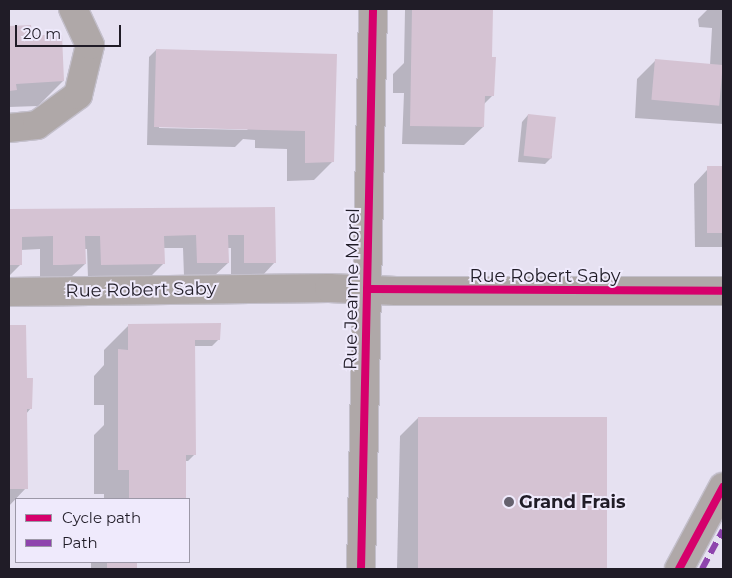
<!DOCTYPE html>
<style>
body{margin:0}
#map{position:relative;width:732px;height:578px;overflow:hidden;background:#e6e1f1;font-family:Montserrat,sans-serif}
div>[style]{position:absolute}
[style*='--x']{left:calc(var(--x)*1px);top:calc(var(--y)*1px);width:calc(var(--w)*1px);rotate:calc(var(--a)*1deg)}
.shadow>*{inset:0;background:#0003;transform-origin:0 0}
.building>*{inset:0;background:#d5c3d3;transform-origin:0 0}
.roads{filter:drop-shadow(1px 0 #c3bfcb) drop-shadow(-1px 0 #c3bfcb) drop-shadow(0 1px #c3bfcb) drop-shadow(0 -1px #c3bfcb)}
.minor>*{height:28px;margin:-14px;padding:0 14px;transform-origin:14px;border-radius:14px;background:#afa8a8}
.tertiary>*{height:28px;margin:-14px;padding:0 14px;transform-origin:14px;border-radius:14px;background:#afa8a8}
.quiet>*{height:6px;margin-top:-3px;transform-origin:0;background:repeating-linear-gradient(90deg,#8e44ad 0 12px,transparent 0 18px)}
.cycleway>*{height:8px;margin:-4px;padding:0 4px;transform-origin:4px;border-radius:4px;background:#d6006c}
.dots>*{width:14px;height:14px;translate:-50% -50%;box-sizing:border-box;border:2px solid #efeafc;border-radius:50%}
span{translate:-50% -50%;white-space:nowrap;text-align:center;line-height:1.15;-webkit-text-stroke:4px #efeafc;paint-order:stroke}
.street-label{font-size:18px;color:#201c27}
.poi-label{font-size:18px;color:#201c27;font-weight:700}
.left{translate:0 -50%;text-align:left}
.frame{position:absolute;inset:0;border:10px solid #201c27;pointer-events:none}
.legend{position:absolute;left:15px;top:498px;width:175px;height:65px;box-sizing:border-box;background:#efeafc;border:1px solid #9c98a7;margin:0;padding:6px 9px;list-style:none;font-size:15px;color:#201c27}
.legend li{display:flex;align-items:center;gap:10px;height:25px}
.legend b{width:25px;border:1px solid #9c98a7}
.scale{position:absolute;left:15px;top:25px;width:106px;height:22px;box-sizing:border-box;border:2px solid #201c27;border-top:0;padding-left:6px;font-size:15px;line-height:18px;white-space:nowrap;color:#201c27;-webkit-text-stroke:4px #efeafc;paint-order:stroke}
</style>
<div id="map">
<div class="shadow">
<div style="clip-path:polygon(395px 9px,492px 9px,491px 58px,493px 95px,483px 105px,483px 127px,464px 145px,402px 144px,404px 93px,393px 93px,393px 74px,404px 63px,405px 10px)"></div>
<div style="clip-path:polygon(708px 9px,723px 9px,723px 124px,635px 118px,637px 79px,656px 60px,710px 65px,712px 28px,699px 27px,698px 19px)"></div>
<div style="clip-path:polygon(30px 26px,31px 36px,63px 81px,38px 106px,9px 107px,9px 27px)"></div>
<div style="clip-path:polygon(evenodd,156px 50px,335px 55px,333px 161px,314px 180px,287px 181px,287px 149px,255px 148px,255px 140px,243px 139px,235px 147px,147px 145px,149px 57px,156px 50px,159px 126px,249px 128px,247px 130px,159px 128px,159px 126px)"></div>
<div style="clip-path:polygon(528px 115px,552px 157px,545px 164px,518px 162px,522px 122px)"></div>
<div style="clip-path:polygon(723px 168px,723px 247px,695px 247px,694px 184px,707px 170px)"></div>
<div style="clip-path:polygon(274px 208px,275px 262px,262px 276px,231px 276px,231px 248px,227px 248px,228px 263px,214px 276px,184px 276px,183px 248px,163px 248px,164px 263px,150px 277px,88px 278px,87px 249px,84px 249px,85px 264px,71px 277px,40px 278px,40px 249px,21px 250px,21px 264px,9px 276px,9px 210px)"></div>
<div style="clip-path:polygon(129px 325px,219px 339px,212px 346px,194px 346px,195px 454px,188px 461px,185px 461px,185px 499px,104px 499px,104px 494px,94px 494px,94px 435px,104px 425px,104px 405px,94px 405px,94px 376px,104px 365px,104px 350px)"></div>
<div style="clip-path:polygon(25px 326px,25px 381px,31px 408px,26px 414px,26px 488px,9px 506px,9px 327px)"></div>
<div style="clip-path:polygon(418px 418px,606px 418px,607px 569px,397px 569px,400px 436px)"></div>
<div style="left:91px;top:562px;width:45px;height:10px"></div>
</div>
<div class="building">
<div style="clip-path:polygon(412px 9px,493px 9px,492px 57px,496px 57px,494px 96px,485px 96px,484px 127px,410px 126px)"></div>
<div style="clip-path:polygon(31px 25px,32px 35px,62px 35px,64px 81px,16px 84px,17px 90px,9px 91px,9px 26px)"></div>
<div style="clip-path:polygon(156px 49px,337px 54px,334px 162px,305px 163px,305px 131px,154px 127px)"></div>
<div style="left:655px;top:59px;width:68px;height:41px;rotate:5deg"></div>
<div style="left:528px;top:114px;width:28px;height:42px;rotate:6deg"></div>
<div style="left:723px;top:166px;width:67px;height:16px;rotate:90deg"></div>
<div style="clip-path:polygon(275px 207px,276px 263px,244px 263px,244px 235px,228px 235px,229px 263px,197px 263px,196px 235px,164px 236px,165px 264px,101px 265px,100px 236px,85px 236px,86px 264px,61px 265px,53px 265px,53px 236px,22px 237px,22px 265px,9px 265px,9px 209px)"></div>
<div style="clip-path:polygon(221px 323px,220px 340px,195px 340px,196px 455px,186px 455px,186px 499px,129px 499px,129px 470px,118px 470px,118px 349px,128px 350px,128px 324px)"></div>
<div style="clip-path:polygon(9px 325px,26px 325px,27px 378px,33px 378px,32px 409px,27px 409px,28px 489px,9px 489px)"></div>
<div style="left:418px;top:417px;width:189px;height:152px"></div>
<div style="left:107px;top:562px;width:30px;height:7px"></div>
</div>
<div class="roads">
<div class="minor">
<div style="--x:9;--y:128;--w:28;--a:-6"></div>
<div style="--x:37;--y:125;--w:51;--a:-36.2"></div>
<div style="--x:78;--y:95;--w:51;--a:-76.5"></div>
<div style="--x:90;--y:45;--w:40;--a:-115"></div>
<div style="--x:9;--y:292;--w:320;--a:-0.7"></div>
<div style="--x:329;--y:288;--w:67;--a:2.6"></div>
<div style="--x:396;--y:291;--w:327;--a:0"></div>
<div style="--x:361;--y:569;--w:560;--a:-88.77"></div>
</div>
<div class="tertiary">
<div style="--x:679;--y:569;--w:93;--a:-61.8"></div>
</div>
</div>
<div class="quiet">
<div style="--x:702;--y:569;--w:44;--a:-61.7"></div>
</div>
<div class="cycleway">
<div style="--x:367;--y:289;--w:356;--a:0.3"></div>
<div style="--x:361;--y:569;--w:560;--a:-88.77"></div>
<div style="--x:679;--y:569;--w:93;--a:-61.8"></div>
</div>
<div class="dots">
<div style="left:509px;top:502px;background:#65616e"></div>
</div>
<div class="street-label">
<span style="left:545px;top:276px">Rue Robert Saby</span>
<span style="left:352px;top:289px;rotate:-89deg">Rue Jeanne Morel</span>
<span style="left:141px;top:290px;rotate:-1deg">Rue Robert Saby</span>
</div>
<div class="poi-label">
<span class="left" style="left:519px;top:502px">Grand Frais</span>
</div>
<div class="frame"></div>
<ul class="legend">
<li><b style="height:6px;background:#d6006c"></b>Cycle path</li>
<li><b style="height:6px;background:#8e44ad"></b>Path</li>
</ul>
<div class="scale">20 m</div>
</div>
